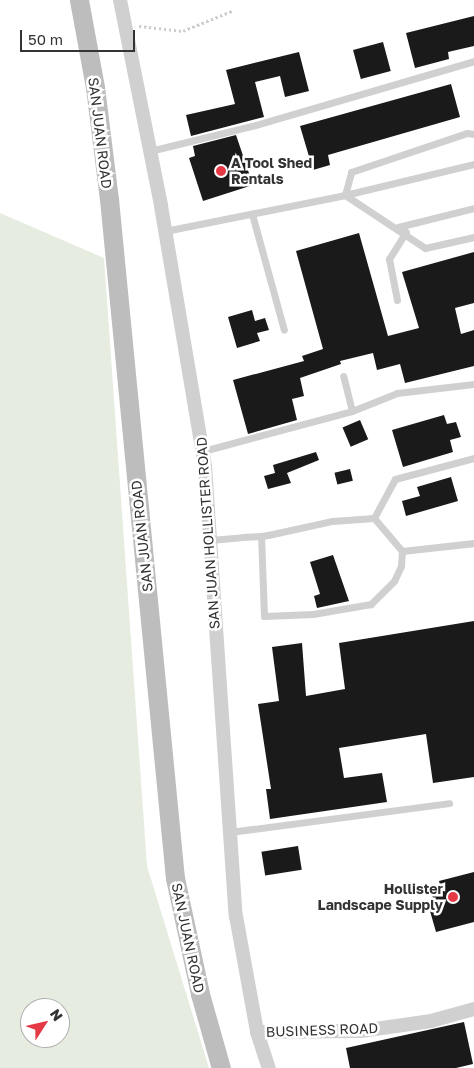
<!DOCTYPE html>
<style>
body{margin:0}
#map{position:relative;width:474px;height:1068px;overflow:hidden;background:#fff;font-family:"Golos Text",sans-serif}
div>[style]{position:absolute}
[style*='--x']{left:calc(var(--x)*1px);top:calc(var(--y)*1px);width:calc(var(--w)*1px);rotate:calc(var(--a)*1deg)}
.green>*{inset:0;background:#e6ecdf}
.building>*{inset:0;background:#1a1a1a;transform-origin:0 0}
.path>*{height:2.5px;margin-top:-1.25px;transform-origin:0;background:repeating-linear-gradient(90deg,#cdcdcd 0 2.5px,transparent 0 5px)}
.service>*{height:7px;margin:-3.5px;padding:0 3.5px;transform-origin:3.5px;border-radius:3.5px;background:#d0d0d0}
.minor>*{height:14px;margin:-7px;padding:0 7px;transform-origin:7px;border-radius:7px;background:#d0d0d0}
.secondary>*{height:19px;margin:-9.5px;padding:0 9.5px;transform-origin:9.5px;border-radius:9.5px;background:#bdbdbd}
.dots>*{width:14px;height:14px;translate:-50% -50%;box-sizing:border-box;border:2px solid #fff;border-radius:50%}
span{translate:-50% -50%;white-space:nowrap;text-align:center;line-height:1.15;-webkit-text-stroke:5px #fff;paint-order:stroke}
.street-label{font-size:14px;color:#333}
.poi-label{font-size:14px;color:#333;font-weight:700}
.left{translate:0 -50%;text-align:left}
.right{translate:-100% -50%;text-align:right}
.north{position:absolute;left:20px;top:998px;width:50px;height:50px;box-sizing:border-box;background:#fff;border:1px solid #adadad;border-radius:50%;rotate:55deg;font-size:14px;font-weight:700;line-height:20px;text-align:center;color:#333}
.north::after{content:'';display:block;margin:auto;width:18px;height:22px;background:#e63946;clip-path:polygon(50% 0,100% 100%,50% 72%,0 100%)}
.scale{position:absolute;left:20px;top:30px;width:115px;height:22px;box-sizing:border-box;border:2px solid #333;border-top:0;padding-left:6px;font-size:15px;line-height:18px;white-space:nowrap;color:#333;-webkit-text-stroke:4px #fff;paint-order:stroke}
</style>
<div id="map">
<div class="green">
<div style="clip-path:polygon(evenodd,0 213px,104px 258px,147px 866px,209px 1068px,0 1068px,0 213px,30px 1008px,60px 1008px,60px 1038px,30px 1038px,30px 1008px)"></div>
</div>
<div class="building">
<div style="clip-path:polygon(474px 16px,474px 46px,448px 52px,449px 59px,415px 68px,406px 33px)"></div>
<div style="left:383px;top:42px;width:30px;height:31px;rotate:75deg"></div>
<div style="clip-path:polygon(299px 52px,309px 91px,285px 97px,280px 76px,255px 82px,264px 117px,191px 136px,186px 115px,235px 104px,226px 70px)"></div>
<div style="clip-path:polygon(451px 84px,460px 117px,328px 155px,330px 165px,313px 170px,300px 126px)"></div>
<div style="clip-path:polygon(236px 135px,253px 185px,203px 201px,189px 158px,195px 156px,193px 146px)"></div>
<div style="clip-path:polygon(359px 233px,388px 336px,419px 328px,402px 272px,474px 252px,474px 303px,455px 308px,461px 334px,474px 330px,474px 366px,405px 383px,400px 364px,377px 370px,373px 353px,340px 361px,341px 364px,300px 378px,304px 396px,292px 399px,297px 420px,248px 434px,233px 380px,304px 361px,302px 356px,323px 349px,296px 251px)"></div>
<div style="clip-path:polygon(252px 310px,255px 321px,265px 318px,269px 330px,257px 333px,260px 341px,237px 348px,228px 317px)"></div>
<div style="clip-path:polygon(444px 415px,447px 424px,456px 422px,461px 437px,450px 440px,453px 452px,403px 467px,392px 430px)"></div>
<div style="left:360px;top:420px;width:21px;height:19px;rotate:67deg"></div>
<div style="clip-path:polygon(316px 452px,319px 460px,287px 473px,291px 483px,268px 489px,264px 476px,275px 473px,273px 465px)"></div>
<div style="left:350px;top:469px;width:12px;height:16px;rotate:76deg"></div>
<div style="clip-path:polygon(451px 477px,458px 501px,406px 516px,402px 501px,420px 496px,417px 487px)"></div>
<div style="clip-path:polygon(333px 555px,349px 601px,317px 608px,314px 596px,320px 594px,310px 562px)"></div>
<div style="clip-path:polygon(474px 621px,474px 777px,433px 783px,426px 734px,339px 748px,344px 778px,382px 773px,387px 802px,270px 819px,266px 789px,271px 789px,258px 704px,279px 701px,272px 647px,302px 643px,306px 696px,345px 689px,339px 643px)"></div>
<div style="left:298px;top:846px;width:24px;height:37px;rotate:81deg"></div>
<div style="clip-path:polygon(474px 872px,474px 922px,436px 932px,428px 904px,434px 902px,431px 891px,441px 889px,439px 881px)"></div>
<div style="clip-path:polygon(464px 1022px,473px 1064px,456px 1068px,350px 1068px,346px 1048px)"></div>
</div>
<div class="path">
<div style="--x:139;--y:26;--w:44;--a:6.5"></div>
<div style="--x:183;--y:31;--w:53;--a:-22.2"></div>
</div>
<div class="service">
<div style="--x:150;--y:151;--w:105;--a:-13.8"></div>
<div style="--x:252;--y:126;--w:231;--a:-16.3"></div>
<div style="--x:345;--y:195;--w:24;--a:-75"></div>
<div style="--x:351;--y:172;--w:122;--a:-18.6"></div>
<div style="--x:467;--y:133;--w:7;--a:8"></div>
<div style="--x:345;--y:195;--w:96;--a:33.5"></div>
<div style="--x:425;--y:248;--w:50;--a:-12.7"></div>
<div style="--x:252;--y:214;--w:120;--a:74.6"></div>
<div style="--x:398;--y:227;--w:78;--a:-14"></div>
<div style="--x:165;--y:231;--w:184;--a:-11.3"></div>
<div style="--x:345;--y:195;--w:133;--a:-13.5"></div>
<div style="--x:397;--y:300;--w:42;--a:-101"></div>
<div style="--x:389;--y:259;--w:32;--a:-58"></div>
<div style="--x:352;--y:411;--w:48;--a:-21.8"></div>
<div style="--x:397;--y:393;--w:78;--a:-6.7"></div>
<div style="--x:203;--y:451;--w:154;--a:-15"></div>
<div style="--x:352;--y:411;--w:36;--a:-104"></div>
<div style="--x:374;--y:518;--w:44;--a:-61.7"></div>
<div style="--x:395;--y:479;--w:82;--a:-14.9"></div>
<div style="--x:210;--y:540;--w:33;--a:-5"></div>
<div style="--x:243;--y:537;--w:18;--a:-3"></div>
<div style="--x:261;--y:536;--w:7;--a:-8"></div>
<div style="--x:268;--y:535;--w:66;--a:-12.3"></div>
<div style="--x:332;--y:521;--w:42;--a:-4.1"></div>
<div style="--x:374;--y:518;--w:43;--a:49.7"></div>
<div style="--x:402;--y:551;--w:15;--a:94"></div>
<div style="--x:401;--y:566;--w:17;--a:115"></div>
<div style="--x:394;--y:581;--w:33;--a:135"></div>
<div style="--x:371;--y:604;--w:59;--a:170.2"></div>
<div style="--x:313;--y:614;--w:49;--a:177.7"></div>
<div style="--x:264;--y:616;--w:80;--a:-92.1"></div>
<div style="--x:402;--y:551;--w:72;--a:-6.3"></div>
<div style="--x:230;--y:832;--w:221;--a:-7.5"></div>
</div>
<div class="minor">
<div style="--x:120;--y:0;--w:210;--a:78.7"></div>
<div style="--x:161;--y:206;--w:264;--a:80.4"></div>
<div style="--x:205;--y:466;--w:451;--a:86.1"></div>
<div style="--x:236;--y:916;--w:118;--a:79.7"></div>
<div style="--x:257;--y:1032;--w:38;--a:72"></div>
<div style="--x:257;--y:1032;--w:104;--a:-0.6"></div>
<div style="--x:361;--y:1031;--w:71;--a:-8.1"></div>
<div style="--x:431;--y:1021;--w:45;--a:-15.6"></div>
</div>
<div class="secondary">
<div style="--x:79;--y:0;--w:88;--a:79.6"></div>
<div style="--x:95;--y:87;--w:113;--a:82.9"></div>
<div style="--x:109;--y:199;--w:682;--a:84.45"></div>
<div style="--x:175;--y:878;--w:119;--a:77.8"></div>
<div style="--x:200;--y:994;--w:77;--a:74.2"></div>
</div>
<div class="dots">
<div style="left:221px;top:171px;background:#e63946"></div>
<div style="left:453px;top:897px;background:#e63946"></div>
</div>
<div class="street-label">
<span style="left:100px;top:133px;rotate:83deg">SAN JUAN ROAD</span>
<span style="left:208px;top:533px;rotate:-94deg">SAN JUAN HOLLISTER ROAD</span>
<span style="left:142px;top:536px;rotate:-96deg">SAN JUAN ROAD</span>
<span style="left:188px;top:938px;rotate:78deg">SAN JUAN ROAD</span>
<span style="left:322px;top:1030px;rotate:-2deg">BUSINESS ROAD</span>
</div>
<div class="poi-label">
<span class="left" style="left:231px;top:171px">A Tool Shed<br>Rentals</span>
<span class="right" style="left:443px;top:897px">Hollister<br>Landscape Supply</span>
</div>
<div class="north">N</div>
<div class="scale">50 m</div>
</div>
